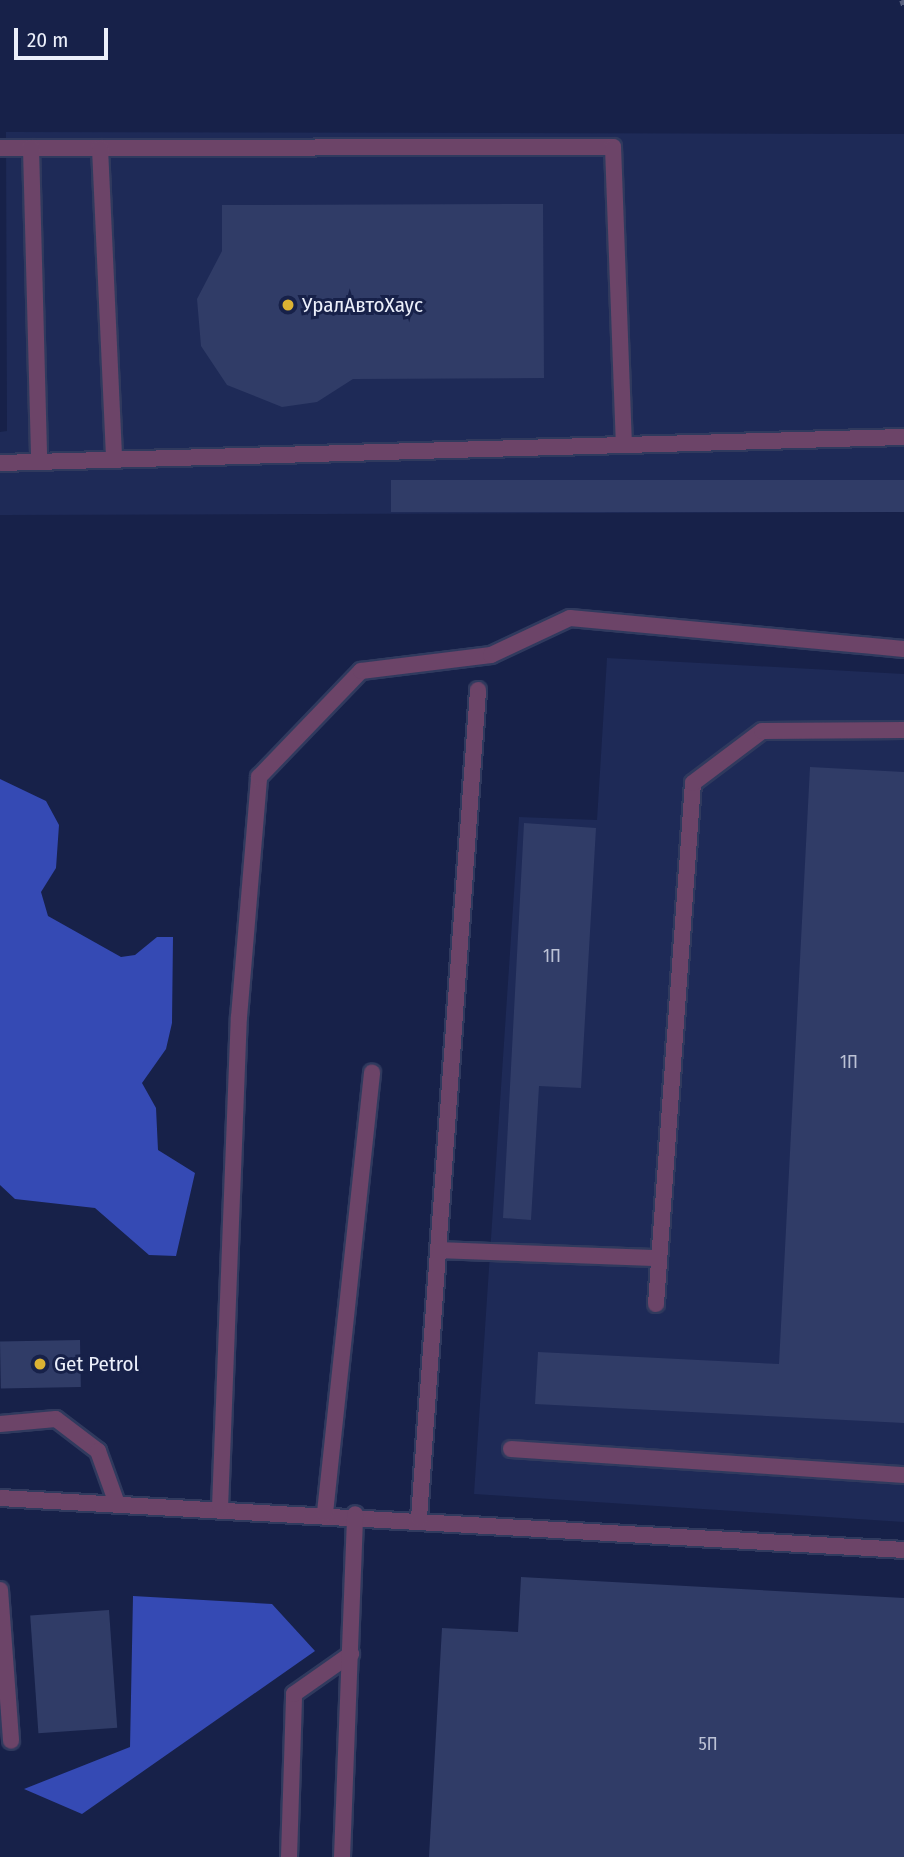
<!DOCTYPE html>
<meta charset="utf-8">
<style>
body{margin:0}
#map{position:relative;width:904px;height:1857px;overflow:hidden;background:#172149;font-family:"Fira Sans Condensed",sans-serif}
div>[style]{position:absolute}
[style*='--x']{left:calc(var(--x)*1px);top:calc(var(--y)*1px);width:calc(var(--w)*1px);rotate:calc(var(--a)*1deg)}
.built>*{inset:0;background:#1e2a57}
.forest>*{inset:0;background:#354ab4}
.building>*{inset:0;background:#303c67;transform-origin:0 0}
.path>*{height:4.5px;margin-top:-2.25px;transform-origin:0;background:repeating-linear-gradient(90deg,#575f7e 0 5px,transparent 0 8.5px)}
.roads{filter:drop-shadow(2px 0 #303a5e) drop-shadow(-2px 0 #303a5e) drop-shadow(0 2px #303a5e) drop-shadow(0 -2px #303a5e)}
.lane>*{height:16px;margin:-8px;padding:0 8px;transform-origin:8px;border-radius:8px;background:#6c4468}
.dots>*{width:19px;height:19px;translate:-50% -50%;box-sizing:border-box;border:4px solid #172149;border-radius:50%}
span{translate:-50% -50%;white-space:nowrap;text-align:center;line-height:1.15;-webkit-text-stroke:6px #172149;paint-order:stroke}
.number-label{font-size:18px;color:#bcc2d5}
.number-label span{-webkit-text-stroke-width:0}
.poi-label{font-size:21px;color:#ebeffa}
.left{translate:0 -50%;text-align:left}
.scale{position:absolute;left:14px;top:28px;width:94px;height:32px;box-sizing:border-box;border:4px solid #ebeffa;border-top:0;padding-left:9px;font-size:21px;line-height:24px;white-space:nowrap;color:#ebeffa;-webkit-text-stroke:5px #172149;paint-order:stroke}
</style>
<div id="map">
<div class="built">
<div style="clip-path:polygon(6px 132px,904px 134px,904px 512px,0 515px,0 432px,7px 431px)"></div>
<div style="clip-path:polygon(607px 658px,904px 674px,904px 1522px,474px 1494px,519px 817px,597px 820px)"></div>
</div>
<div class="forest">
<div style="clip-path:polygon(0 779px,46px 801px,59px 825px,56px 868px,41px 892px,48px 916px,121px 957px,135px 955px,157px 937px,173px 937px,172px 1023px,166px 1049px,142px 1083px,156px 1108px,158px 1150px,195px 1173px,176px 1256px,149px 1255px,95px 1208px,15px 1199px,0 1185px)"></div>
<div style="clip-path:polygon(133px 1596px,272px 1604px,315px 1651px,82px 1814px,24px 1789px,130px 1747px)"></div>
</div>
<div class="building">
<div style="clip-path:polygon(543px 204px,544px 378px,353px 379px,317px 402px,282px 407px,227px 385px,201px 346px,197px 299px,222px 251px,222px 205px)"></div>
<div style="left:904px;top:480px;width:32px;height:513px;rotate:90deg"></div>
<div style="clip-path:polygon(810px 767px,904px 772px,904px 1423px,535px 1404px,538px 1352px,779px 1364px)"></div>
<div style="clip-path:polygon(524px 823px,596px 828px,581px 1088px,539px 1086px,531px 1220px,503px 1218px)"></div>
<div style="left:80px;top:1340px;width:47px;height:80px;rotate:89deg"></div>
<div style="clip-path:polygon(521px 1577px,904px 1598px,904px 1857px,429px 1857px,442px 1628px,518px 1632px)"></div>
<div style="left:109px;top:1610px;width:118px;height:79px;rotate:86deg"></div>
</div>
<div class="path">
<div style="--x:902;--y:0;--w:6;--a:72"></div>
</div>
<div class="roads">
<div class="lane">
<div style="--x:0;--y:148;--w:613;--a:-0.09"></div>
<div style="--x:613;--y:147;--w:298;--a:87.9"></div>
<div style="--x:31;--y:148;--w:314;--a:88.5"></div>
<div style="--x:100;--y:148;--w:312;--a:87.4"></div>
<div style="--x:0;--y:463;--w:904;--a:-1.65"></div>
<div style="--x:438;--y:1250;--w:221;--a:2.1"></div>
<div style="--x:656;--y:1304;--w:522;--a:-85.94"></div>
<div style="--x:693;--y:783;--w:86;--a:-37"></div>
<div style="--x:762;--y:731;--w:142;--a:-0.4"></div>
<div style="--x:0;--y:1424;--w:56;--a:-5.1"></div>
<div style="--x:56;--y:1419;--w:53;--a:37.3"></div>
<div style="--x:98;--y:1451;--w:53;--a:70.2"></div>
<div style="--x:511;--y:1449;--w:394;--a:3.8"></div>
<div style="--x:0;--y:1498;--w:905;--a:3.29"></div>
<div style="--x:220;--y:1508;--w:491;--a:-87.8"></div>
<div style="--x:239;--y:1017;--w:241;--a:-85.2"></div>
<div style="--x:259;--y:777;--w:147;--a:-46.1"></div>
<div style="--x:361;--y:671;--w:131;--a:-7"></div>
<div style="--x:491;--y:655;--w:87;--a:-25.1"></div>
<div style="--x:570;--y:618;--w:335;--a:5.3"></div>
<div style="--x:325;--y:1513;--w:443;--a:-83.9"></div>
<div style="--x:419;--y:1518;--w:830;--a:-85.92"></div>
<div style="--x:0;--y:1590;--w:151;--a:85.8"></div>
<div style="--x:289;--y:1857;--w:163;--a:-88.2"></div>
<div style="--x:294;--y:1694;--w:70;--a:-35.1"></div>
<div style="--x:342;--y:1857;--w:343;--a:-87.8"></div>
</div>
</div>
<div class="dots">
<div style="left:288px;top:305px;background:#dbb233"></div>
<div style="left:40px;top:1364px;background:#dbb233"></div>
</div>
<div class="number-label">
<span style="left:552px;top:956px">1П</span>
<span style="left:849px;top:1062px">1П</span>
<span style="left:708px;top:1744px">5П</span>
</div>
<div class="poi-label">
<span class="left" style="left:302px;top:305px">УралАвтоХаус</span>
<span class="left" style="left:54px;top:1364px">Get Petrol</span>
</div>
<div class="scale">20 m</div>
</div>
